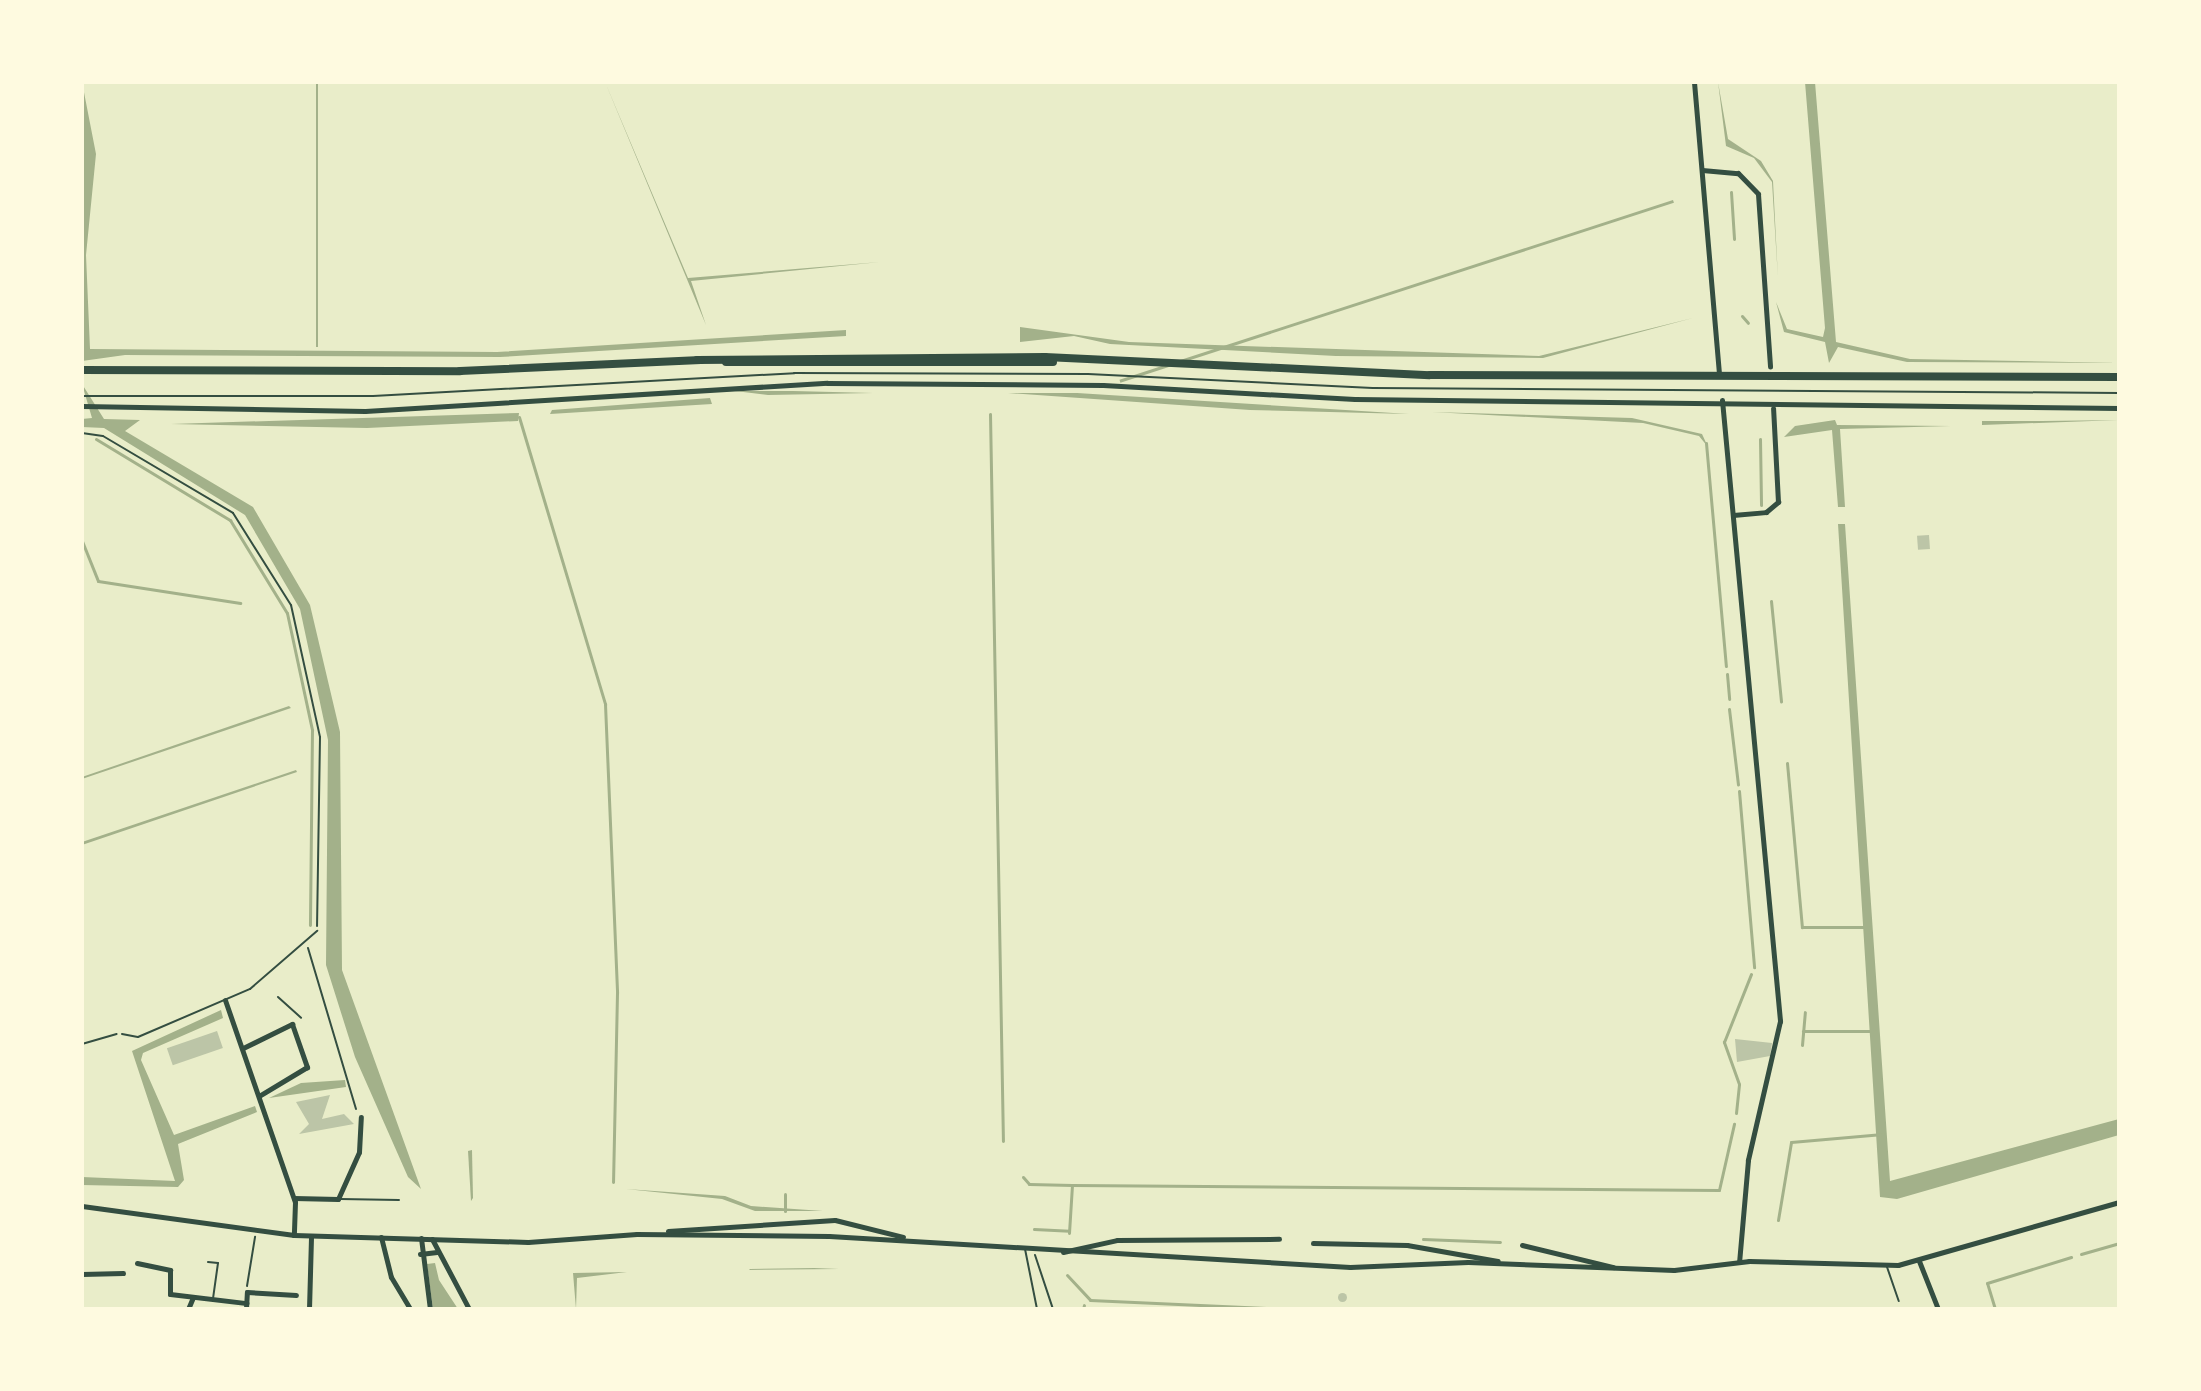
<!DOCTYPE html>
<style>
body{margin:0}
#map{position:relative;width:2201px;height:1391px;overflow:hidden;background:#e9edc9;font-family:Inter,sans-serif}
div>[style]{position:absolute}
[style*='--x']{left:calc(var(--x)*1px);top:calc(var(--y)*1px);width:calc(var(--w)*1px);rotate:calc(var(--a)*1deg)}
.water>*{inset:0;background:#a3b18a;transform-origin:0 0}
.stream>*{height:3px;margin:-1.5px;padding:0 1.5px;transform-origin:1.5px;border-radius:1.5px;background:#a3b18a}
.building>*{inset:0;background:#bcc5a7;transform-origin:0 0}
.round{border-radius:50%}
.path>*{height:2px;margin:-1px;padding:0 1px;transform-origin:1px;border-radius:1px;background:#344e41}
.service>*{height:2px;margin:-1px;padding:0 1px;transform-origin:1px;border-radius:1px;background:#344e41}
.minor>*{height:5px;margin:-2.5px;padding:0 2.5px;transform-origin:2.5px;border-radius:2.5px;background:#344e41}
.primary>*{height:8px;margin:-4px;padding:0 4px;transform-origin:4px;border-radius:4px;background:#344e41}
span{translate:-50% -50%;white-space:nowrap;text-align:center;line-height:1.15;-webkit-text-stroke:8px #fefae0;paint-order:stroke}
.frame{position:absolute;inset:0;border:84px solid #fefae0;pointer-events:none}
</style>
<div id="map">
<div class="water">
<div style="clip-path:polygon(82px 82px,96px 154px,86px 255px,90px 349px,497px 352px,846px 330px,846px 336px,500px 357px,125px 355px,82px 361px)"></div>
<div style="left:316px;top:82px;width:2px;height:265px"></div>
<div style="clip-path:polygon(605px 82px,688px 278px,880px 262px,691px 281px,706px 325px)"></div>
<div style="clip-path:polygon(1718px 82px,1728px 139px,1761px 161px,1773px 181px,1778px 279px,1772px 182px,1754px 158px,1726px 146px)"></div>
<div style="clip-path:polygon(1805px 82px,1815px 82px,1836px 342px,1910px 359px,2119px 363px,1907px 362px,1838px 347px,1829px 363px,1825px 342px,1784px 332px,1776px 302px,1787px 329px,1823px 337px,1825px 328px)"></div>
<div style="left:1673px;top:200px;width:3px;height:582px;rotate:72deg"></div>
<div style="clip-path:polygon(1693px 318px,1543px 358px,1336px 356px,1110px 344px,1074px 336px,1020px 342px,1020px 327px,1129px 342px,1539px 356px)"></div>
<div style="clip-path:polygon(82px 384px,104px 419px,140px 420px,125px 431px,253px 507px,310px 605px,340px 732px,342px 970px,421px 1189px,408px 1177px,355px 1057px,326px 965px,328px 740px,300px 609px,245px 515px,104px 428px,82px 427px,82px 419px,92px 418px)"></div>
<div style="clip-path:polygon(735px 391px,793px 391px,873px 393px,768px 395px)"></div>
<div style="clip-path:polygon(1008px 393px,1077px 393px,1409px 414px,1250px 410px)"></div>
<div style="clip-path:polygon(710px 398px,712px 404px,550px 414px,552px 410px)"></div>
<div style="clip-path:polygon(1432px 412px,1632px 418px,1702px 434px,1708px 447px,1699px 436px,1643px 423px)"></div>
<div style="clip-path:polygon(519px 413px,518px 421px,367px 428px,171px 424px)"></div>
<div style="clip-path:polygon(1835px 420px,1837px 425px,1951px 426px,1840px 429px,1845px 507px,1838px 507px,1832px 430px,1784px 437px,1795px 426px)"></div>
<div style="clip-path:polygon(2119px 420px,1982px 425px,1982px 421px,2042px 421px)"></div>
<div style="clip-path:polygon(1838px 524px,1845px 524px,1890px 1181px,2119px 1119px,2119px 1135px,1897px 1199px,1880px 1197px)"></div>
<div style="clip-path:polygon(289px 706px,291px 708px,82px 779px,82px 777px)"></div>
<div style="clip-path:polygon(296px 770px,297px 772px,82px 845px,82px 842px)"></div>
<div style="clip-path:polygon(221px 1010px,223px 1018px,143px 1053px,141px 1060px,174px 1135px,255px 1106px,257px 1112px,178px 1144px,184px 1180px,178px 1187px,82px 1185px,82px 1177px,175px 1181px,132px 1051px)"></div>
<div style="clip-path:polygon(345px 1080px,346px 1087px,269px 1098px,301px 1083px)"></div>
<div style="clip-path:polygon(472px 1150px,473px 1198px,471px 1201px,468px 1151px)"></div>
<div style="clip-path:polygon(626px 1189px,725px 1196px,751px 1206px,823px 1211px,755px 1211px,722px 1199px)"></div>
<div style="clip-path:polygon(435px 1263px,439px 1280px,458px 1309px,433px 1309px,427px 1264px)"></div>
<div style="clip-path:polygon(814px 1268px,839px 1269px,749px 1270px,750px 1269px)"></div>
<div style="clip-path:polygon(627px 1272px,577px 1278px,576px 1309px,573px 1273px)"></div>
</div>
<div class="stream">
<div style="--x:1731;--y:192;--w:47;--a:86.3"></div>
<div style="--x:1742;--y:316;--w:9;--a:49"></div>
<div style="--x:990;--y:414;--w:727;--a:88.98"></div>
<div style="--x:519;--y:417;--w:300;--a:73.3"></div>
<div style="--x:605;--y:704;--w:289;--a:87.6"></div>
<div style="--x:617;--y:993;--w:189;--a:91.2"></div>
<div style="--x:96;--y:439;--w:157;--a:31.2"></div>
<div style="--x:230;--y:520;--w:109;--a:58.5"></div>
<div style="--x:287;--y:613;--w:120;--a:77.9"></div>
<div style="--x:312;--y:730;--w:195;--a:90.6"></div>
<div style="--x:1760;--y:439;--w:66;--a:89.1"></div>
<div style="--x:1706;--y:443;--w:224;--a:84.9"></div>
<div style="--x:82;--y:541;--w:43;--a:68.2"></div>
<div style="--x:98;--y:581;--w:144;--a:8.8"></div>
<div style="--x:1771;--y:601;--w:101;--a:84.3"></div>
<div style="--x:1727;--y:674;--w:25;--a:85"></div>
<div style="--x:1729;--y:709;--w:76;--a:83.2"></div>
<div style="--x:1787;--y:763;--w:165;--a:84.8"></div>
<div style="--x:1802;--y:927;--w:67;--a:0"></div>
<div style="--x:1739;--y:791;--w:177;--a:85.1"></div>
<div style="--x:1803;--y:1031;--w:72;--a:0"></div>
<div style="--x:1802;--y:1045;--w:33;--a:-85"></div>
<div style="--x:1736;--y:1113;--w:29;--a:-84"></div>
<div style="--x:1739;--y:1084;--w:45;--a:-109.7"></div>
<div style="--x:1724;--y:1042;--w:73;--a:-68.3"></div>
<div style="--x:1023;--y:1177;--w:9;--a:49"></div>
<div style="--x:1029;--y:1184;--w:43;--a:1.3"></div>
<div style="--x:1072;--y:1185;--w:48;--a:93.6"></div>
<div style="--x:1072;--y:1185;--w:647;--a:0.44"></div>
<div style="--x:1719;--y:1190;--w:68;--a:-77.2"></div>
<div style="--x:785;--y:1211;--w:17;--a:-90"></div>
<div style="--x:1778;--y:1220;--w:79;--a:-80.5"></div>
<div style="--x:1791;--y:1142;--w:92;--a:-5"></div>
<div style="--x:1034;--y:1229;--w:35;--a:3"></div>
<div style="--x:1423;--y:1239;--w:77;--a:2.2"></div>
<div style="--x:2081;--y:1254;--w:40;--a:-16"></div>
<div style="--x:1067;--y:1275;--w:34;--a:47"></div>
<div style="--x:1090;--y:1300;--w:199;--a:2.6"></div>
<div style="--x:1083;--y:1309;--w:4;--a:-76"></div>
<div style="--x:1995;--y:1309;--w:27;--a:-107"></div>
<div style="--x:1987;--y:1283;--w:88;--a:-17.2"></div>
</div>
<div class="building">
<div style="left:1929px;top:535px;width:14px;height:12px;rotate:86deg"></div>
<div style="left:217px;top:1031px;width:18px;height:53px;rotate:71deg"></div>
<div style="clip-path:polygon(1735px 1039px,1772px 1043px,1770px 1056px,1737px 1062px)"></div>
<div style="clip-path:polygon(330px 1095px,322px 1119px,344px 1114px,354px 1124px,299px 1134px,309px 1124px,296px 1102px)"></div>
<div class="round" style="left:1337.5px;top:1292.5px;width:9px;height:9px"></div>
</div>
<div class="path">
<div style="--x:82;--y:433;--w:21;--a:8"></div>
<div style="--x:103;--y:436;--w:151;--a:30.6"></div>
<div style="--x:233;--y:513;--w:109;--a:57.8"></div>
<div style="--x:291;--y:605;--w:135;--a:77.6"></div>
<div style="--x:320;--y:737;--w:189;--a:90.9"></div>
<div style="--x:308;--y:948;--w:168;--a:73.4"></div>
<div style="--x:278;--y:997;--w:31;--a:42"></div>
<div style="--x:82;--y:1044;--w:36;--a:-16"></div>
<div style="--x:1035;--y:1255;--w:57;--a:71.6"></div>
<div style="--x:247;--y:1286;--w:50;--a:-80.7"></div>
</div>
<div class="service">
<div style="--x:82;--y:396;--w:291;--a:0"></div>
<div style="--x:373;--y:396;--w:422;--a:-3.1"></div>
<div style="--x:794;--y:373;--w:294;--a:0.2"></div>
<div style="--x:1088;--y:374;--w:285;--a:2.8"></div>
<div style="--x:1373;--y:388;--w:746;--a:0.38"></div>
<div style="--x:122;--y:1034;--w:16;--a:11"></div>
<div style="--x:138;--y:1037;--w:122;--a:-23.2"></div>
<div style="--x:250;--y:989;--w:89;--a:-40.9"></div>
<div style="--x:340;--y:1199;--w:59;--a:1"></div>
<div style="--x:1025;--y:1249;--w:61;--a:78.7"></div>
<div style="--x:208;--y:1262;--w:10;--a:6"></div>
<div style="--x:218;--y:1263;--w:35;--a:98"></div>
<div style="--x:1887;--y:1267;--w:36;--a:71"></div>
</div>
<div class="minor">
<div style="--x:1694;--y:82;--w:295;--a:85.1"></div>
<div style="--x:1702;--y:170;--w:36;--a:5"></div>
<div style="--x:1738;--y:173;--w:29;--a:46"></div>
<div style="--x:1758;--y:194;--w:173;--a:86"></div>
<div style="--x:1722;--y:400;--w:624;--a:84.66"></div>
<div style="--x:1780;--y:1021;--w:143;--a:103"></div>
<div style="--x:1748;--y:1160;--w:102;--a:95"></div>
<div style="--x:82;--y:406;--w:283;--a:1"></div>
<div style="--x:365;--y:411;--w:463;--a:-3.5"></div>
<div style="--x:827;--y:383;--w:276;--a:0.4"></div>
<div style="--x:1103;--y:385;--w:252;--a:3.2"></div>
<div style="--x:1355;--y:399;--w:764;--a:0.67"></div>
<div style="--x:1733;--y:515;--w:33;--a:-5"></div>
<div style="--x:1766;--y:512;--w:16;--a:-40"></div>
<div style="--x:1778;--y:502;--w:94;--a:-93"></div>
<div style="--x:225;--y:1000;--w:214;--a:70.9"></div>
<div style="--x:295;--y:1202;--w:33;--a:92"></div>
<div style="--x:243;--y:1048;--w:55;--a:-26.1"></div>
<div style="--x:292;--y:1024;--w:46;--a:70.8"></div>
<div style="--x:307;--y:1067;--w:56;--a:148.9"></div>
<div style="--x:294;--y:1198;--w:44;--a:1.3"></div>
<div style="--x:338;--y:1199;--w:51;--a:-65.9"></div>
<div style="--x:359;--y:1152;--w:35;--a:-87"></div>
<div style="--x:82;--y:1206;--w:214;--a:7.8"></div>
<div style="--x:294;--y:1235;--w:234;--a:1.7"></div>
<div style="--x:528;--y:1242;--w:109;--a:-4.2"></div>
<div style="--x:637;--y:1234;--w:192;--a:0.6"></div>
<div style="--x:829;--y:1236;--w:522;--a:3.41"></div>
<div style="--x:1350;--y:1267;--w:118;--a:-2.4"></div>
<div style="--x:1468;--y:1262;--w:206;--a:2.2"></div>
<div style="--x:1674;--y:1270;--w:76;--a:-6.8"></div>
<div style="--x:1749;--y:1261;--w:149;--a:1.5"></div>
<div style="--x:1898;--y:1265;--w:230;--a:-15.9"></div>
<div style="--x:668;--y:1231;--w:167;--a:-3.8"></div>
<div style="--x:835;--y:1220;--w:70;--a:14"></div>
<div style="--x:381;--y:1237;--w:41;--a:76"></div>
<div style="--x:391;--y:1277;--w:37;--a:59"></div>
<div style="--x:421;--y:1238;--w:72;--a:82.8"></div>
<div style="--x:432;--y:1239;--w:79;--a:62.1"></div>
<div style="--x:1313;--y:1243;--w:94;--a:1.2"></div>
<div style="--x:1407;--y:1245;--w:92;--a:10"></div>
<div style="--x:1522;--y:1245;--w:94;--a:13.6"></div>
<div style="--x:1063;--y:1252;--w:55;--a:-12.5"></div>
<div style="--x:1117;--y:1240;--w:162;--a:-0.4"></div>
<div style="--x:420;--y:1254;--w:17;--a:-7"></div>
<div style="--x:1919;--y:1261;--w:52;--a:68.4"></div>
<div style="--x:137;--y:1263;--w:34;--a:12"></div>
<div style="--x:170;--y:1270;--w:24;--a:90"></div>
<div style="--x:170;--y:1294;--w:77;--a:6.8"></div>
<div style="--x:82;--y:1274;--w:41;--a:-1.4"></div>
<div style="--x:188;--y:1309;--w:13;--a:-67"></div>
<div style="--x:246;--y:1309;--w:17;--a:-87"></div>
<div style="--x:247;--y:1292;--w:49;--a:3.5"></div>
<div style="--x:309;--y:1309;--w:73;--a:-88.4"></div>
</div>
<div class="primary">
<div style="--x:697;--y:360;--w:348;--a:-0.5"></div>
<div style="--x:1045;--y:357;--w:385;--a:2.7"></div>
<div style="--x:1430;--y:375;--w:689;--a:0.17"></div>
<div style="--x:726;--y:362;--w:327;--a:0"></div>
<div style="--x:82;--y:370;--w:378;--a:0.2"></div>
<div style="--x:460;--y:371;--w:241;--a:-2.6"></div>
</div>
<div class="frame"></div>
</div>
